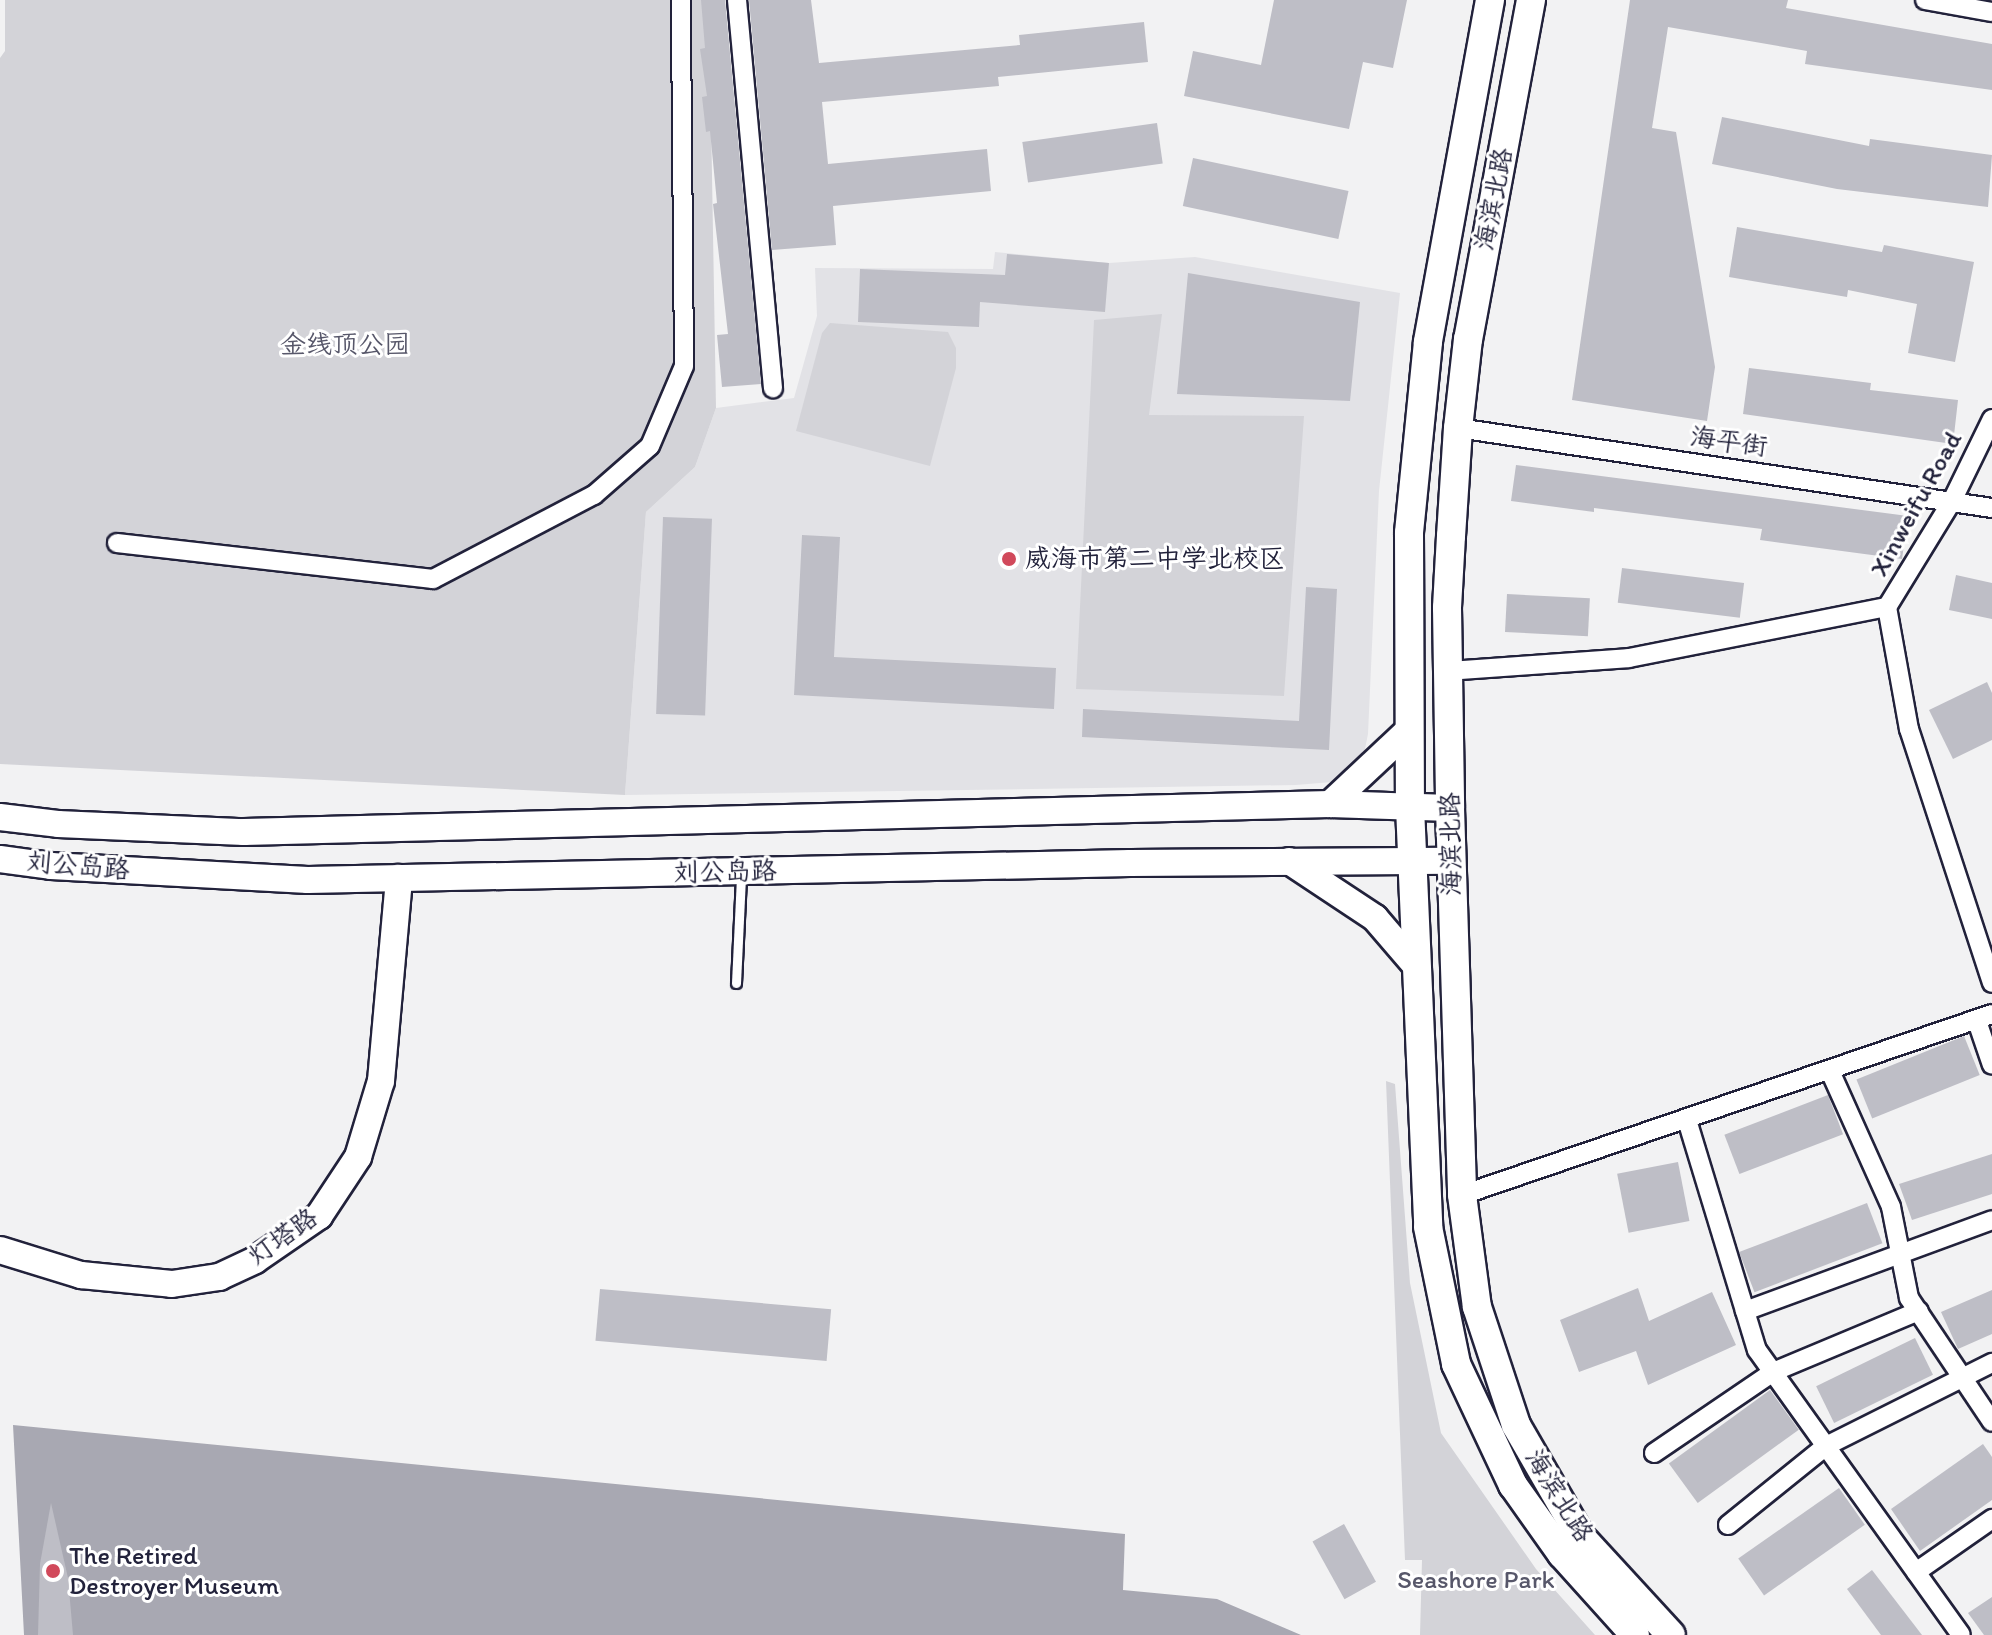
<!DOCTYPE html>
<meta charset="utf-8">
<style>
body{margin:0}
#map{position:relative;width:1992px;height:1635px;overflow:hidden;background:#f2f2f3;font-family:Itim,"LXGW WenKai TC",sans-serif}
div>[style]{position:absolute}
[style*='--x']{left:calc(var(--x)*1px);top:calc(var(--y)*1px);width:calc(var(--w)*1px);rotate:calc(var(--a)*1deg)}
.built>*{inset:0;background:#e2e2e6}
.green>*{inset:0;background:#d3d3d8}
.water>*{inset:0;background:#a8a8b2}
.building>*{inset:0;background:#bebec6;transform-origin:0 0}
.roads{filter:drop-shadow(2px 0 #22223b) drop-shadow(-2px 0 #22223b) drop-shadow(0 2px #22223b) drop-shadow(0 -2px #22223b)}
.lane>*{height:9px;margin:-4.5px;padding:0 4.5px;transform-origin:4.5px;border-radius:4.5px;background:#fff}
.street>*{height:18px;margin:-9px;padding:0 9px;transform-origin:9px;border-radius:9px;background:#fff}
.secondary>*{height:26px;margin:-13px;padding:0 13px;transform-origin:13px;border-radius:13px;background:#fff}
.primary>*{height:28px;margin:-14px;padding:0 14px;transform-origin:14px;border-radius:14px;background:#fff}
.dots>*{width:22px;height:22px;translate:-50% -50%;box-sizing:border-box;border:4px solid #fff;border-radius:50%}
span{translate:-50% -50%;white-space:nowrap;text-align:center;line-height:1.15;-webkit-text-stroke:6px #fff;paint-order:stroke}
.street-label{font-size:26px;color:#22223b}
.park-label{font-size:26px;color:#57576a}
.poi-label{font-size:26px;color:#22223b}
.left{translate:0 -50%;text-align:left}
</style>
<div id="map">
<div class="built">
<div style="clip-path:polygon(995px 252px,1109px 263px,1195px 257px,1400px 293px,1379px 491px,1368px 734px,1363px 759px,1350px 772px,1332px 782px,1296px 785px,625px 795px,646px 512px,695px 467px,716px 408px,794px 398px,817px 316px,815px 268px,993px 269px)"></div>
</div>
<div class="green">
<div style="clip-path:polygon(5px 0,709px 0,716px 408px,695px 467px,646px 512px,625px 795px,0 764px,0 58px,5px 51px)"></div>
<div style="clip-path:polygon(1162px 314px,1149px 415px,1304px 416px,1284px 696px,1076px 689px,1094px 320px)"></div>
<div style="clip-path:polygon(830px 323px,948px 332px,956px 348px,956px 368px,930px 466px,796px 431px,822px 333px)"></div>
<div style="clip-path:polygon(1386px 1081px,1395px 1084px,1410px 1283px,1441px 1433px,1536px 1569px,1595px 1635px,1420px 1635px,1422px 1560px,1405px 1560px)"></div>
</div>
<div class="water">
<div style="clip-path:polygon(13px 1425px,1125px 1534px,1123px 1590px,1217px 1599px,1301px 1635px,24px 1635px)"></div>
</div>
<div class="building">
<div style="clip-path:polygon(701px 0,725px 0,761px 384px,722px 387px,717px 335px,728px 334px,713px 204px,717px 203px,710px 131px,706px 132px,702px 97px,707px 96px,700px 49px,705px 48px)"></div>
<div style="clip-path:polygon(749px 0,811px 0,819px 63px,1020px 45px,1019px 35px,1144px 22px,1148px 62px,998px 77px,999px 86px,822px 102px,828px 164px,987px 149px,991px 191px,833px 206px,836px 245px,772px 250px)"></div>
<div style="clip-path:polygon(1274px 0,1407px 0,1393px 68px,1363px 62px,1349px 129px,1184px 96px,1193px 51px,1261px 65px)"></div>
<div style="clip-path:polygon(1630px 0,1788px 0,1786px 8px,1992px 44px,1992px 90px,1805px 64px,1807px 51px,1668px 27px,1652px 128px,1676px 132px,1715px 367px,1707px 421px,1572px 400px)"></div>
<div style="clip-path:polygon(1722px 117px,1869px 146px,1870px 139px,1992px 155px,1988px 207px,1837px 189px,1712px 164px)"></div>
<div style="left:1157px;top:123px;width:41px;height:136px;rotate:82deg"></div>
<div style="left:1193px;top:158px;width:159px;height:49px;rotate:12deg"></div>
<div style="clip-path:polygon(1737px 227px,1882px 252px,1884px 245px,1974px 262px,1955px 362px,1908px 353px,1917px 304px,1848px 290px,1847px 297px,1729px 277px)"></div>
<div style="clip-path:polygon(1007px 254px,1109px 263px,1105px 312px,980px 302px,979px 327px,858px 322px,860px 269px,1005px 275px)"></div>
<div style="clip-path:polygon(1188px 273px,1360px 302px,1350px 401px,1177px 394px)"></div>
<div style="clip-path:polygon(1749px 368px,1871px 383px,1870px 390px,1958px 400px,1953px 444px,1743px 414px)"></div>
<div style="clip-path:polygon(1516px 465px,1908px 516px,1902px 559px,1760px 540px,1762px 529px,1594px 508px,1594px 512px,1511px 501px)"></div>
<div style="left:663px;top:517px;width:49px;height:197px;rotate:2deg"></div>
<div style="clip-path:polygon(802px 535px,840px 537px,834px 657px,1056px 668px,1054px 709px,794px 695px)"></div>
<div style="left:1622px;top:568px;width:123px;height:35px;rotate:7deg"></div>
<div style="clip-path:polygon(1956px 575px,1992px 583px,1992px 619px,1949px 610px)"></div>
<div style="clip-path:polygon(1306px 587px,1337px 589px,1329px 750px,1082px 737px,1083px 709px,1299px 721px)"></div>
<div style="left:1507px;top:594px;width:83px;height:38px;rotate:3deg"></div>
<div style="clip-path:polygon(1987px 682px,1992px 693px,1992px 740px,1953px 759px,1929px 710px)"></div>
<div style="left:1964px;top:1036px;width:42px;height:116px;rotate:68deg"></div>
<div style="left:1828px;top:1095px;width:42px;height:111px;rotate:69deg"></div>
<div style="clip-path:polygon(1992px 1154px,1992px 1194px,1912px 1220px,1899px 1184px)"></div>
<div style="left:1678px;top:1162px;width:60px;height:62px;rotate:79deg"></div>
<div style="left:1867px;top:1203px;width:43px;height:137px;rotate:69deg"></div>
<div style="clip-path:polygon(1638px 1288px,1649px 1321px,1712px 1292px,1736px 1345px,1648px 1385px,1636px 1351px,1579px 1372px,1560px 1320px)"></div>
<div style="left:600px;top:1289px;width:232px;height:52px;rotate:5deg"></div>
<div style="clip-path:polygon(1992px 1290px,1992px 1334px,1958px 1349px,1941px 1312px)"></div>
<div style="left:1915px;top:1338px;width:41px;height:110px;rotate:64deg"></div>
<div style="left:1770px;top:1390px;width:49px;height:125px;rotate:54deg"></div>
<div style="clip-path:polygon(1983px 1444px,1992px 1457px,1992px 1500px,1920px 1551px,1891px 1509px)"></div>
<div style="left:1839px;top:1488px;width:45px;height:123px;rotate:55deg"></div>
<div style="clip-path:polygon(51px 1503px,68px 1578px,73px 1635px,38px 1635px,40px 1564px)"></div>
<div style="left:1344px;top:1524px;width:66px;height:36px;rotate:61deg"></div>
<div style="clip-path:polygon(1872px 1570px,1922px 1635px,1881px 1635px,1847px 1589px)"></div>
<div style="clip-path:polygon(1992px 1597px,1992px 1635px,1984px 1635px,1968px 1613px)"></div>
</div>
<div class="roads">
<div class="lane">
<div style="--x:736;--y:983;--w:108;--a:-87.3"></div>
</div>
<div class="street">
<div style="--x:737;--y:0;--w:390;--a:84.7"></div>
<div style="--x:1925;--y:0;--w:68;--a:10.2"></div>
<div style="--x:1992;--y:419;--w:91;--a:116"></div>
<div style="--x:1952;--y:501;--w:124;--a:121.5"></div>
<div style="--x:1887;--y:607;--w:124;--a:79.8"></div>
<div style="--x:1909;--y:729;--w:267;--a:71.9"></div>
<div style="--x:1458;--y:428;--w:540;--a:8.52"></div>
<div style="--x:117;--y:543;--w:318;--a:6.5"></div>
<div style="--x:433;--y:579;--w:182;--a:-27.6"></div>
<div style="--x:594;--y:495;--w:74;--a:-41.2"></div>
<div style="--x:650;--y:446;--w:87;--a:-67"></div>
<div style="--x:684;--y:366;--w:366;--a:-90.5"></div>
<div style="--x:1448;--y:671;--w:181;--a:-4.1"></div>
<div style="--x:1629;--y:658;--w:263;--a:-11.2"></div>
<div style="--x:1977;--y:1021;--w:46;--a:71.2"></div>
<div style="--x:1830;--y:1071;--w:149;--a:65.8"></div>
<div style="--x:1891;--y:1207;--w:93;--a:78.8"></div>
<div style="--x:1909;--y:1298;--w:149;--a:56.2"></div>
<div style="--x:1687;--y:1120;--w:240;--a:73.1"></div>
<div style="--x:1757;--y:1350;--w:350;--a:54.4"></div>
<div style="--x:1462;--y:1195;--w:560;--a:-18.86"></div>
<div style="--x:1745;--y:1311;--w:263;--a:-20.2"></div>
<div style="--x:1654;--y:1453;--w:144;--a:-34.2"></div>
<div style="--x:1773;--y:1372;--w:158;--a:-22.7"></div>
<div style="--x:1728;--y:1525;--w:126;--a:-38.9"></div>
<div style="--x:1826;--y:1446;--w:186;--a:-26.6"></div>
<div style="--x:1916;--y:1572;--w:93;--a:-34.9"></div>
</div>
<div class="secondary">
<div style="--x:1330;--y:804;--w:108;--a:-43.1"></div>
<div style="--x:0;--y:817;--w:58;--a:6.9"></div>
<div style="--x:58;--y:824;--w:186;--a:2.5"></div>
<div style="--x:244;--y:832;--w:1086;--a:-1.48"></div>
<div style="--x:1330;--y:804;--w:120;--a:1.9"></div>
<div style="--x:0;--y:859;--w:51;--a:7.8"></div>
<div style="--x:51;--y:866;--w:257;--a:3.1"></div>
<div style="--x:308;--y:880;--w:822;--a:-1.18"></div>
<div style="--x:1130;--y:863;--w:321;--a:-0.4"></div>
<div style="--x:1289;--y:861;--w:103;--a:33.5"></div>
<div style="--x:1375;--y:918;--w:65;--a:49.4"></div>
<div style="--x:0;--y:1250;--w:85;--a:17.2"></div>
<div style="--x:81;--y:1275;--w:91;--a:5.6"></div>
<div style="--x:172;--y:1284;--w:48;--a:-8.5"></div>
<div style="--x:219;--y:1277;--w:40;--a:-25"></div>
<div style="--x:255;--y:1260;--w:78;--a:-34.5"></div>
<div style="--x:319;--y:1216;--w:71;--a:-56.5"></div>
<div style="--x:358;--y:1157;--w:79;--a:-73.2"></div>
<div style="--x:381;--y:1081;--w:204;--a:-84.9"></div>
</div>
<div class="primary">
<div style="--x:1490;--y:0;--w:348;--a:100.3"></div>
<div style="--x:1428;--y:342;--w:192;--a:95.7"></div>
<div style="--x:1409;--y:533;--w:274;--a:89.8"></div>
<div style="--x:1410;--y:807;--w:420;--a:87.5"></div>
<div style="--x:1428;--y:1227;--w:140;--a:78.4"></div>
<div style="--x:1456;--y:1364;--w:134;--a:64.8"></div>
<div style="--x:1513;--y:1485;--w:85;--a:54.6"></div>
<div style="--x:1562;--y:1554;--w:109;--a:48"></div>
<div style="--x:1531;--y:0;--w:345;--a:100.5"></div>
<div style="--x:1468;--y:339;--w:90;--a:96.4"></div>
<div style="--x:1458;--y:428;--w:108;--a:93.7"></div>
<div style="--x:1451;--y:536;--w:72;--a:93.2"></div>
<div style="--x:1447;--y:608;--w:200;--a:89.1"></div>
<div style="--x:1450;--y:808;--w:387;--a:88.2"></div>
<div style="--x:1462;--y:1195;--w:113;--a:82.4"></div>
<div style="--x:1477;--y:1307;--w:124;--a:71.7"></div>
<div style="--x:1516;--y:1425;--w:128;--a:60"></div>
<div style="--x:1580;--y:1536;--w:134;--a:47.4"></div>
</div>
</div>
<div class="dots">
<div style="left:1009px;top:559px;background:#d1495b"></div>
<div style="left:53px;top:1571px;background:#d1495b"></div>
</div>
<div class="street-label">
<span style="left:1494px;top:199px;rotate:-79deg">海滨北路</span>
<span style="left:1729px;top:442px;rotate:8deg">海平街</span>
<span style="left:1916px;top:504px;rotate:-61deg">Xinweifu Road</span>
<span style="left:1451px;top:844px;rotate:-91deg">海滨北路</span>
<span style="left:78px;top:866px;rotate:5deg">刘公岛路</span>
<span style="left:725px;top:872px;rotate:-1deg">刘公岛路</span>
<span style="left:283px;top:1237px;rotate:-35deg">灯塔路</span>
<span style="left:1559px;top:1496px;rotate:58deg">海滨北路</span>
</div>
<div class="park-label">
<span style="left:345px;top:345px">金线顶公园</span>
<span style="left:1476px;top:1580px">Seashore Park</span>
</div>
<div class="poi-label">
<span class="left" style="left:1025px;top:559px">威海市第二中学北校区</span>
<span class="left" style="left:69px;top:1571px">The Retired<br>Destroyer Museum</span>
</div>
</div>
